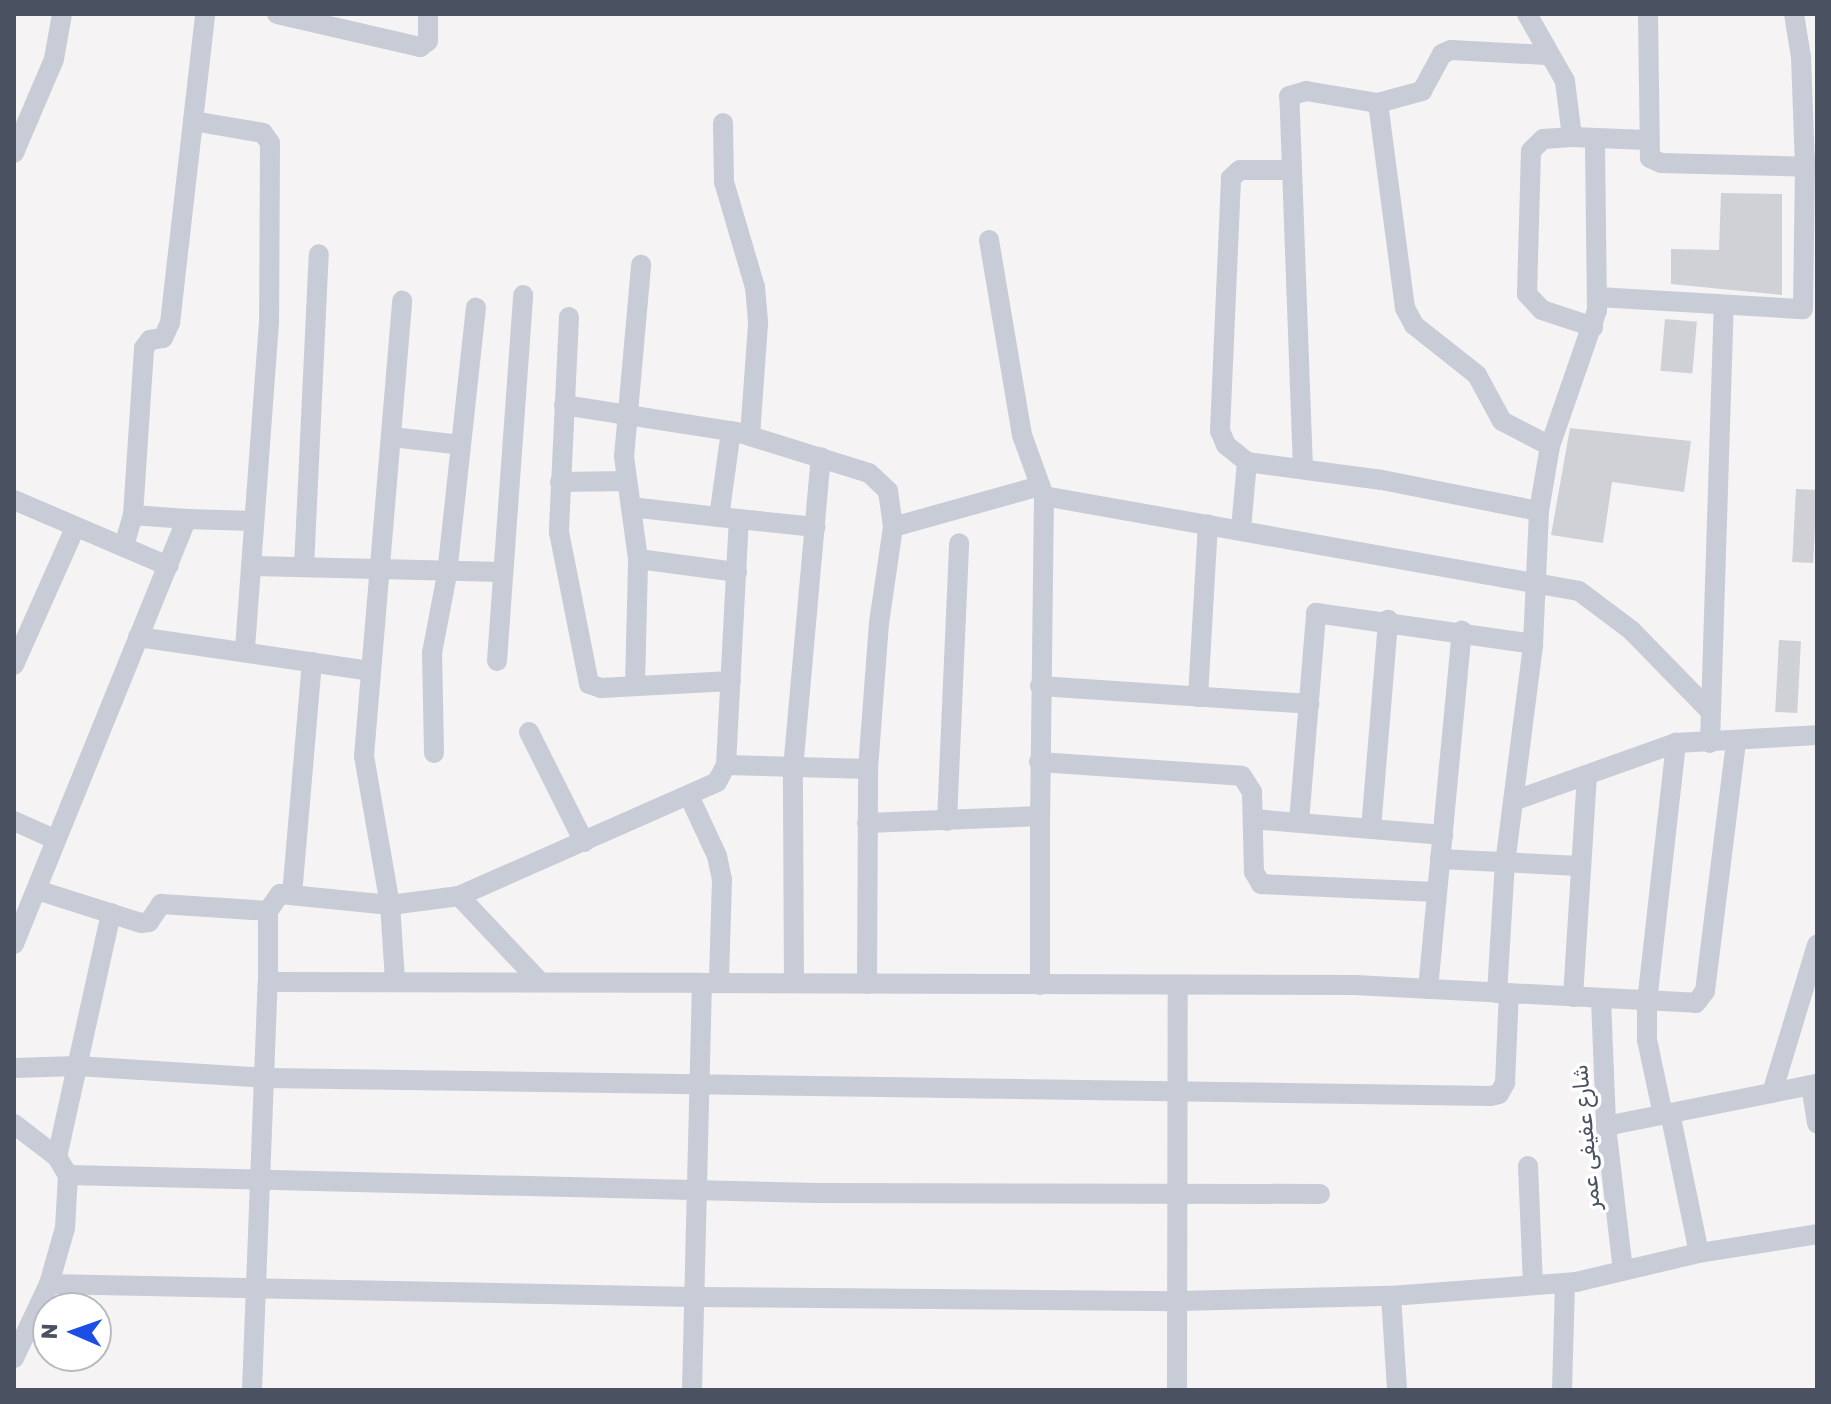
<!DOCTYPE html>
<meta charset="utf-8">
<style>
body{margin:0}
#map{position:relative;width:1831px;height:1404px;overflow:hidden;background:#f5f3f3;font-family:Rubik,Vazirmatn,sans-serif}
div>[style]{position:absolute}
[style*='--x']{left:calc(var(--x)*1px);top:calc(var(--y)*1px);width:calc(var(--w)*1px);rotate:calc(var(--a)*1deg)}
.building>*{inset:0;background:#cfd1d7;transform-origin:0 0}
.street>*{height:20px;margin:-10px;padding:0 10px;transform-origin:10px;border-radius:10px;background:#c7ccd7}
span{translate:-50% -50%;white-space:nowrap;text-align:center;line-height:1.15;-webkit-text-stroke:7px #fff;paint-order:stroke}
.street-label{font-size:22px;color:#4a5261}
.frame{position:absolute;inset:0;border:16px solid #4a5261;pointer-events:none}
.north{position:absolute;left:32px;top:1292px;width:80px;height:80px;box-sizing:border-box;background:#fff;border:2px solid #b7bac0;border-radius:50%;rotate:272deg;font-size:22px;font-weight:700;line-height:32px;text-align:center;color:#4a5261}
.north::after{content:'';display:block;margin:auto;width:28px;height:36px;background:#1b4de7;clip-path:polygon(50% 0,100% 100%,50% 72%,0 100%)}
</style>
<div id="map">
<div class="building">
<div style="clip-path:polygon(1721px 193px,1782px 194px,1782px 295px,1671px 284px,1671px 249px,1719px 250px)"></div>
<div style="left:1665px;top:319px;width:32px;height:52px;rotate:5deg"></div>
<div style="clip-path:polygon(1570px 428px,1691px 441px,1684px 492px,1612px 482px,1603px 543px,1551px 535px)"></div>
<div style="left:1796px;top:489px;width:21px;height:73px;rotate:3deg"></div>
<div style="left:1779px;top:640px;width:22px;height:72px;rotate:3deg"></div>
</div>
<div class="street">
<div style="--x:277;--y:14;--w:147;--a:13"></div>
<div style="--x:420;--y:47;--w:10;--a:-37"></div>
<div style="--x:428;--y:41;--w:27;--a:-90"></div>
<div style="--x:1527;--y:14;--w:77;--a:60.4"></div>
<div style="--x:1565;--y:81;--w:56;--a:82.9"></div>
<div style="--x:1572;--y:137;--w:75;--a:2.3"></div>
<div style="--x:1648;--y:14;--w:144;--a:89.2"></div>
<div style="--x:1650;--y:158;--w:12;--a:24"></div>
<div style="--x:1661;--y:163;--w:156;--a:1.5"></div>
<div style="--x:1378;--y:103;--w:207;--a:82.5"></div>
<div style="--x:1405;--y:308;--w:19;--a:62"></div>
<div style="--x:1414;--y:325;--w:80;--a:38.4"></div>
<div style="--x:1477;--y:375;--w:52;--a:61.5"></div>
<div style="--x:1502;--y:421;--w:54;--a:27.5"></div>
<div style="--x:193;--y:121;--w:71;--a:9.7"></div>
<div style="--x:263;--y:133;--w:12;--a:55"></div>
<div style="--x:270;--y:143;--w:179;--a:90.3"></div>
<div style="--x:269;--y:322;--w:330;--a:94.2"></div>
<div style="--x:723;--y:123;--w:59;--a:89"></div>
<div style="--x:724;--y:182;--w:109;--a:73.6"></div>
<div style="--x:755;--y:287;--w:37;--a:85"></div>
<div style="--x:758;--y:324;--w:111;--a:94.1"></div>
<div style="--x:1572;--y:137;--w:29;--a:176"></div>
<div style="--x:1543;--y:139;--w:17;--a:135"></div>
<div style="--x:1531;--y:151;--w:143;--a:91.6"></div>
<div style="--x:1527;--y:294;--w:22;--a:47"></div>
<div style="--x:1542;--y:310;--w:54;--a:18.4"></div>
<div style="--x:14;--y:153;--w:102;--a:-66.9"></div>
<div style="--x:54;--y:59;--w:46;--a:-79.9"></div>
<div style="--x:989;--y:240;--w:198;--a:80.4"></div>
<div style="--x:1022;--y:435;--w:65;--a:70.2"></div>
<div style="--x:1044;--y:496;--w:320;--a:90.7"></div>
<div style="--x:1598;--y:297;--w:205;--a:3.4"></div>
<div style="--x:1803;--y:309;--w:143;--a:-89.2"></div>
<div style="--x:1805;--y:166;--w:109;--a:-92.1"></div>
<div style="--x:1801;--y:57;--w:44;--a:-99.2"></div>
<div style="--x:569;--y:317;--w:215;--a:92.7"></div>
<div style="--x:559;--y:532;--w:155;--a:78.8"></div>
<div style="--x:589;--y:684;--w:13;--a:18"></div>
<div style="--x:601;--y:688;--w:130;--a:-3.1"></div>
<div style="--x:564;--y:405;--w:175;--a:8.9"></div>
<div style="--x:737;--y:432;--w:138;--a:17.3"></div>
<div style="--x:869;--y:473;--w:26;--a:43"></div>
<div style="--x:888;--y:491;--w:36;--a:82"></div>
<div style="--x:731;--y:431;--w:87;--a:97.9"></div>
<div style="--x:719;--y:517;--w:97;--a:5.9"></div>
<div style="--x:392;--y:437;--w:69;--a:6.6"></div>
<div style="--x:1247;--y:462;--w:27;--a:-141"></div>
<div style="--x:1226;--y:445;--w:15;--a:-113"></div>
<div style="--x:1220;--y:431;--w:253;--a:-87.5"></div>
<div style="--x:1231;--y:178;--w:12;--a:-42"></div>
<div style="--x:1240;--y:170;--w:50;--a:0"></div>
<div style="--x:1303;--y:469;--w:373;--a:-92.1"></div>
<div style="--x:1289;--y:96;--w:18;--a:-16"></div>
<div style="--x:1306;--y:91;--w:73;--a:9.5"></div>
<div style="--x:1378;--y:103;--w:46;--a:-15.3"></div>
<div style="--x:1422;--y:91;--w:42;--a:-61.6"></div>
<div style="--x:1442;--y:54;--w:10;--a:-24"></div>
<div style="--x:1451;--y:50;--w:96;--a:3"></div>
<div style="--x:560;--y:482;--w:67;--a:-0.9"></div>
<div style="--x:1044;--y:496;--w:543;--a:10.07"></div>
<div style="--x:1579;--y:591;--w:65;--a:36.9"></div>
<div style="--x:1631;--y:630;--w:110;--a:45.7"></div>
<div style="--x:14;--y:500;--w:168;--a:23.2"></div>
<div style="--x:631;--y:507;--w:89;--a:6.5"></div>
<div style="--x:133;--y:515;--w:54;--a:4.2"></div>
<div style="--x:1241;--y:529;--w:67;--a:-84.9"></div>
<div style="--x:1247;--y:462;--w:136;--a:7.6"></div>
<div style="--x:1382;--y:480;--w:160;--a:11.2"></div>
<div style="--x:124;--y:546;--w:32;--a:-74"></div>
<div style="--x:133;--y:515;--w:167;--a:-86.2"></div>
<div style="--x:144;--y:348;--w:10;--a:-53"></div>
<div style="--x:150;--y:340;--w:13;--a:-9"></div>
<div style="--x:163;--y:338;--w:17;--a:-65"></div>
<div style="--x:170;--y:323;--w:311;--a:-83.5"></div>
<div style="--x:638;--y:559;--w:100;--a:7.5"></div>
<div style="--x:254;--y:566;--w:249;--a:1.4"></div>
<div style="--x:304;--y:567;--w:313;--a:-87.3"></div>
<div style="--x:138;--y:637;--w:234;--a:8.3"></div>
<div style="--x:497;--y:661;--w:367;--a:-85.9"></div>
<div style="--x:14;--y:665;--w:150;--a:-66"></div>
<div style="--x:635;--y:686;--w:127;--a:-88.6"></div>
<div style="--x:638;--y:559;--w:103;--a:-97.8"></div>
<div style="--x:624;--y:457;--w:193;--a:-84.9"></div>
<div style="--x:1040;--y:686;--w:270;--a:3.8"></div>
<div style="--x:1198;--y:697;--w:173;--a:-86.7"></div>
<div style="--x:529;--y:732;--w:123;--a:63.4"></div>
<div style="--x:1710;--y:743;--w:438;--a:-88.2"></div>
<div style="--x:434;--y:753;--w:100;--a:-91.1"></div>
<div style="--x:432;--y:653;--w:80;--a:-79.2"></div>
<div style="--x:447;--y:574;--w:268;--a:-83.8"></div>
<div style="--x:1039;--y:762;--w:203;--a:3.9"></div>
<div style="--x:1242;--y:776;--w:19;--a:58"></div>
<div style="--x:1252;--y:792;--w:80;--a:88.6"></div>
<div style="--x:1254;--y:872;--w:14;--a:60"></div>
<div style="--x:1261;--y:884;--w:176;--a:2.6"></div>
<div style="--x:726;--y:765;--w:142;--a:1.6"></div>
<div style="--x:690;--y:798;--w:64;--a:65"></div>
<div style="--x:717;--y:856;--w:24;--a:78"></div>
<div style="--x:722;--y:879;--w:104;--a:91.7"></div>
<div style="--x:1513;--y:801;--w:173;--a:-19.6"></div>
<div style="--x:1676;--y:743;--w:141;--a:-3.2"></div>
<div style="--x:1253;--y:819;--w:191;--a:4.8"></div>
<div style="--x:14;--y:821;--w:46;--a:24.3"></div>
<div style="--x:947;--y:821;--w:278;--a:-87.5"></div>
<div style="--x:1299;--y:822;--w:210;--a:-85.3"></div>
<div style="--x:1316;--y:613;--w:219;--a:8.1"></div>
<div style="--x:867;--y:823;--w:173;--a:-2.3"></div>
<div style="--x:1040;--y:816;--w:169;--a:90"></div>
<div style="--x:1371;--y:829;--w:210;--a:-85.3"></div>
<div style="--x:1440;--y:859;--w:139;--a:2.9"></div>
<div style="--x:37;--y:890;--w:109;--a:17.6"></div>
<div style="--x:141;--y:923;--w:8;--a:-7"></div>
<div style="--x:149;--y:922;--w:22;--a:-56"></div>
<div style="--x:161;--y:904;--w:107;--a:3.7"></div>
<div style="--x:292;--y:895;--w:234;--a:-85.1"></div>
<div style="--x:459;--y:896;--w:117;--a:46.7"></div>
<div style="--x:14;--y:944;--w:459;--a:-67.9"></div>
<div style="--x:187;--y:519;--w:67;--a:1.7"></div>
<div style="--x:395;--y:980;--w:75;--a:-93.8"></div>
<div style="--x:390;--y:905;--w:151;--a:-99.9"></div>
<div style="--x:364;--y:756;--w:457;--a:-85.2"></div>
<div style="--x:268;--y:982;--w:71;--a:-90"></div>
<div style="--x:268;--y:911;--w:21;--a:-55"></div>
<div style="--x:280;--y:894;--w:111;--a:5.7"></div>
<div style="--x:390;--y:905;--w:70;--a:-7.4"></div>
<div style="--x:459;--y:896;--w:282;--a:-23.8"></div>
<div style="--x:717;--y:782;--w:19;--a:-62"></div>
<div style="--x:726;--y:765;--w:245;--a:-87"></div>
<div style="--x:794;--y:983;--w:214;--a:-90.3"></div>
<div style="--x:793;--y:769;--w:313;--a:-84.9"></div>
<div style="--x:867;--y:984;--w:215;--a:-89.7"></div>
<div style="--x:868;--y:769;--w:146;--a:-85.7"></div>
<div style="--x:879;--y:623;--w:97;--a:-81.7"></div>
<div style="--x:893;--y:527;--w:153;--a:-15.6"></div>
<div style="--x:1428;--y:989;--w:360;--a:-84.6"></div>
<div style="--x:1497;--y:993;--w:129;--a:-86.5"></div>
<div style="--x:1505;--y:864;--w:222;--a:-82.7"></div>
<div style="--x:1533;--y:644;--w:133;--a:-87.4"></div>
<div style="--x:1539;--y:511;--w:66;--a:-80.4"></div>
<div style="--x:1550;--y:446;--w:144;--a:-70.9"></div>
<div style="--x:1597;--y:310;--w:172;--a:-90.7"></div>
<div style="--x:1573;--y:997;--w:221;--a:-86.4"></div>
<div style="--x:1601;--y:999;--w:127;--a:87.7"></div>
<div style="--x:1606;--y:1126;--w:145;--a:83.3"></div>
<div style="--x:14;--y:1068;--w:63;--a:-1.8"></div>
<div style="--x:77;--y:1066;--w:190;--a:3.6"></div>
<div style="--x:267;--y:1078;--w:1224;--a:0.84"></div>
<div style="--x:1491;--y:1096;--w:8;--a:-14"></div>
<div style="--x:1499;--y:1094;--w:13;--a:-61"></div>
<div style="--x:1505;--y:1083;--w:90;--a:-87.5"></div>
<div style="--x:1811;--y:1085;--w:39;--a:81"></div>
<div style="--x:1772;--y:1093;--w:155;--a:-73.1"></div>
<div style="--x:1670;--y:1113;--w:143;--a:78.3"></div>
<div style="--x:1663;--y:1115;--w:77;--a:-102"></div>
<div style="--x:1647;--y:1040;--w:38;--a:-90"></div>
<div style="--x:1647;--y:1002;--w:261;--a:-83.6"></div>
<div style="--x:14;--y:1124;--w:54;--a:37.5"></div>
<div style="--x:57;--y:1157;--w:21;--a:59"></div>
<div style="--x:68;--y:1175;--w:53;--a:93.2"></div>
<div style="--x:65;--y:1228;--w:58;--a:105.9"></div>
<div style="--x:49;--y:1284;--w:82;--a:115.3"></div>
<div style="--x:1606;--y:1126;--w:215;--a:-11.3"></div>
<div style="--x:57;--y:1157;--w:250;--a:-77.5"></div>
<div style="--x:1528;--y:1166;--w:119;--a:87.6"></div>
<div style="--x:68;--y:1175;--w:748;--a:1.38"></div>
<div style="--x:816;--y:1193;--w:504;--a:0.11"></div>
<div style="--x:49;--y:1284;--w:644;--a:1.16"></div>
<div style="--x:693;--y:1297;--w:486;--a:0.5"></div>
<div style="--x:1179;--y:1301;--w:212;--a:-1.4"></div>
<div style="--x:1391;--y:1296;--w:186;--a:-4.3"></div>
<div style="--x:1576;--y:1282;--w:126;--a:-13.3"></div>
<div style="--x:1699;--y:1253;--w:120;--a:-9.1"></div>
<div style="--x:1391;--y:1296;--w:94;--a:86.3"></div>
<div style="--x:252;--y:1390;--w:408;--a:-87.8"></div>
<div style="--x:268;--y:982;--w:434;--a:0.1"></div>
<div style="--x:692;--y:1390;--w:407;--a:-88.6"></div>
<div style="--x:702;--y:983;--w:653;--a:0.18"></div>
<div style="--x:1355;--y:985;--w:341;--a:3"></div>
<div style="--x:1696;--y:1003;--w:15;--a:-53"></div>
<div style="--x:1705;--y:991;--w:250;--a:-82.9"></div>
<div style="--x:1177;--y:1390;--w:404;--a:-89.9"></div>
<div style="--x:1562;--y:1390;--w:107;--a:-88.4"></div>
</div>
<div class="street-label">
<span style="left:1586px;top:1137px;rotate:-95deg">شارع عفيفى عمر</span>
</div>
<div class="frame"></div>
<div class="north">N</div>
</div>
